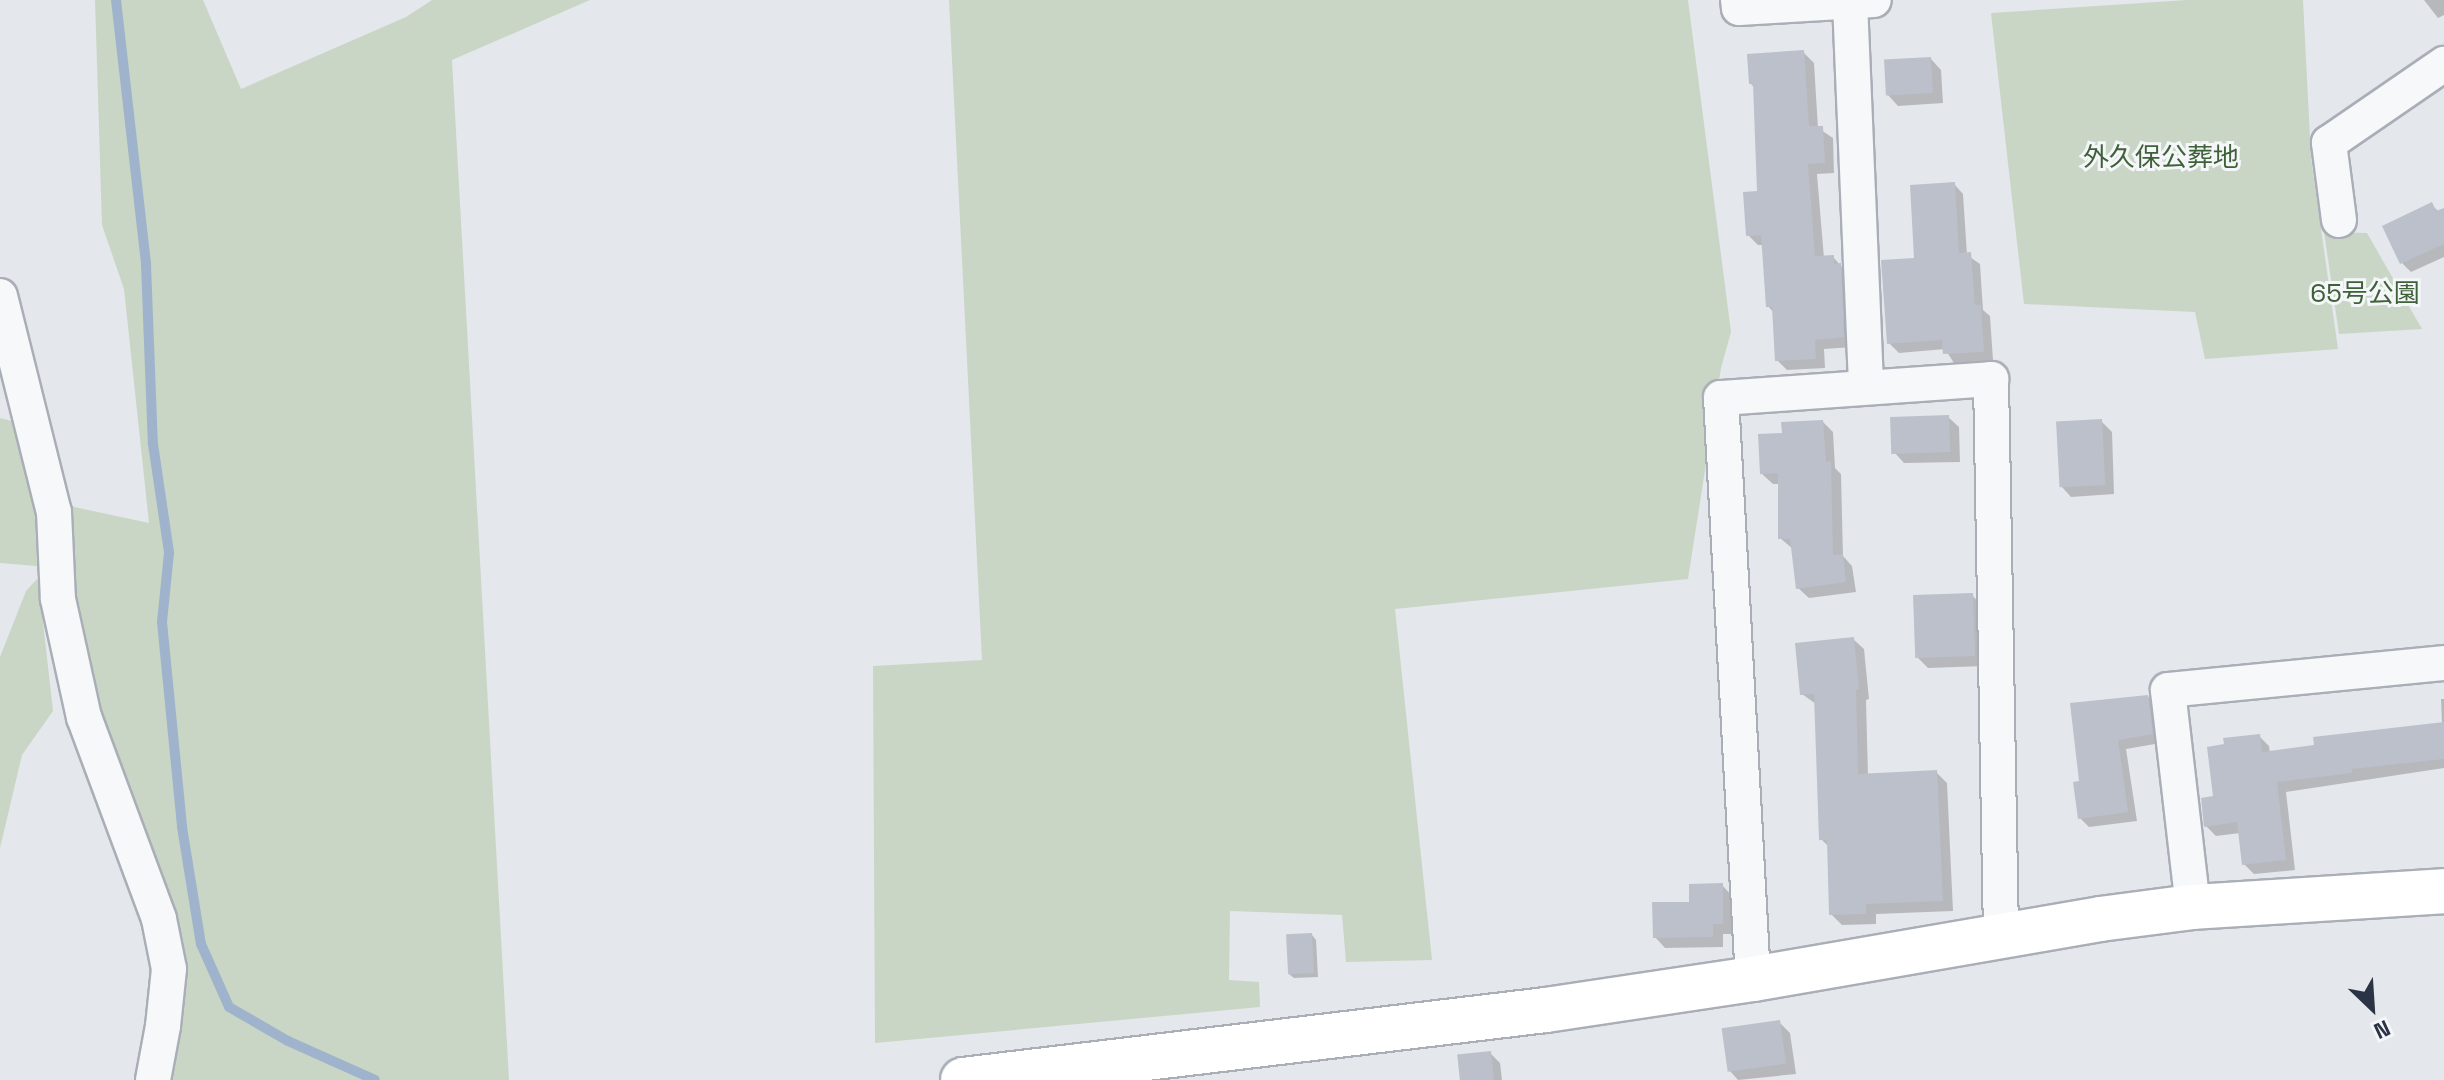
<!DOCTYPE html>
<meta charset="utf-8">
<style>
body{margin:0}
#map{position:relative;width:2444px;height:1080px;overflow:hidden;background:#e4e7ec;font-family:"Space Grotesk","Noto Sans JP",sans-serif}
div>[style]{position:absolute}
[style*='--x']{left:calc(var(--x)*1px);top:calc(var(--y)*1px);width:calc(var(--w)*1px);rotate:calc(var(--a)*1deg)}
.green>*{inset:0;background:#c9d6c5}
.shadow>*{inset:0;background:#0003}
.stream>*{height:10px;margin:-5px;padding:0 5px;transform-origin:5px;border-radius:5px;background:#9fb4cc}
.building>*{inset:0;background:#bbc0ca;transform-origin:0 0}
.roads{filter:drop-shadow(2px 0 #a9aeb7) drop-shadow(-2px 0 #a9aeb7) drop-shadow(0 2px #a9aeb7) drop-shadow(0 -2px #a9aeb7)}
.street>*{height:34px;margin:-17px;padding:0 17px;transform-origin:17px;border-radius:17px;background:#f7f8fa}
.secondary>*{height:44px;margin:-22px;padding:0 22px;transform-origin:22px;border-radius:22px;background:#fff}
span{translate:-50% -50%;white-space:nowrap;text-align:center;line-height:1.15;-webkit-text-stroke:6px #f4f6f9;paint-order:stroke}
.park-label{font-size:26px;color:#3f6138}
.north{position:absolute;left:2332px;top:968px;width:80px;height:80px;-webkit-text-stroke:6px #f4f6f9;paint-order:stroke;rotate:155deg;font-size:22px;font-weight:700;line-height:32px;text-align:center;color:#2b3445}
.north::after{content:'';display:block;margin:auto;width:28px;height:36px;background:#2b3445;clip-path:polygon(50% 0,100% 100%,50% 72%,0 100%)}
</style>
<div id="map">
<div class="green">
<div style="clip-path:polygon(95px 0,203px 0,241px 89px,406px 17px,432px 0,590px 0,452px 60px,509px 1080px,152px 1080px,160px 945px,70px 673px,65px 505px,149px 523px,124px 289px,102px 225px)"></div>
<div style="clip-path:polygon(949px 0,1688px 0,1731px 332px,1721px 368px,1688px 579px,1395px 609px,1432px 960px,1346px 962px,1342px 915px,1230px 911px,1229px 980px,1259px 982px,1260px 1007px,875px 1043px,873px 666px,982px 660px)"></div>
<div style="clip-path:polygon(2187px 0,2303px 0,2311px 158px,2338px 349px,2205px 359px,2195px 312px,2024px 304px,1991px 13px)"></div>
<div style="clip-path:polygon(2324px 232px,2367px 233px,2422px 329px,2339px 334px)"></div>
<div style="clip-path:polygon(0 418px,12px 421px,36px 499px,37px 566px,0 563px)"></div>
<div style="clip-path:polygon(38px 578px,53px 711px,22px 755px,0 848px,0 657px,26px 591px)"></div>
</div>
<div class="shadow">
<div style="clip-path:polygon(2424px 0,2444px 0,2444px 15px,2438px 18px)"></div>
<div style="clip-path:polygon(1803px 52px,1814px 63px,1818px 128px,1833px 138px,1834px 173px,1817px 174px,1824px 258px,1833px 257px,1850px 276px,1853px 347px,1824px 349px,1825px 368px,1787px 370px,1777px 360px,1774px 313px,1768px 306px,1764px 245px,1758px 245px,1748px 235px,1759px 193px,1755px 88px,1751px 84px)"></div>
<div style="clip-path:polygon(1931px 59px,1941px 70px,1943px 103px,1898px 106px,1888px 95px)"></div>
<div style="clip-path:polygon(1954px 184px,1963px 194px,1967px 255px,1980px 264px,1983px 310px,1990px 316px,1993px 360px,1954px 363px,1945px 349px,1899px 353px,1889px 343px,1916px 260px)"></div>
<div style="clip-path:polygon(2432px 205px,2439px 212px,2444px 210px,2444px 257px,2411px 272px,2402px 263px)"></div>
<div style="clip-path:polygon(1948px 417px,1959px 427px,1960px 462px,1904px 463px,1894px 452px)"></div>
<div style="clip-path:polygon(2101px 421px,2112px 432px,2114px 494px,2071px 497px,2061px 486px)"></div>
<div style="clip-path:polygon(1823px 422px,1833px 432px,1835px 468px,1841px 474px,1843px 556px,1852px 566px,1856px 592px,1809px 598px,1798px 588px,1793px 549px,1780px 538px,1780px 484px,1773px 484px,1762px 474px,1784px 434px)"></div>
<div style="clip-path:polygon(1972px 595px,1982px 606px,1985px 666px,1928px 668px,1918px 658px)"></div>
<div style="clip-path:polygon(1853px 639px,1864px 649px,1869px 699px,1866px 700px,1868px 776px,1937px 773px,1947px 783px,1953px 911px,1876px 914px,1876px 924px,1842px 925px,1831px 914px,1829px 847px,1821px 839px,1816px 704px,1802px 694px)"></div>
<div style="clip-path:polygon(2148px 697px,2157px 706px,2161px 743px,2126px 749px,2137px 821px,2089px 827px,2080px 818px,2081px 783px)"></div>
<div style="clip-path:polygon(2441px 699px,2444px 699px,2444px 768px,2286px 792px,2295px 870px,2254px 874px,2244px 864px,2240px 833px,2216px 836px,2206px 826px,2216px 798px,2259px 736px,2269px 746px,2270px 753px,2442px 724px)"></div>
<div style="clip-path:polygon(1722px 885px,1732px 896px,1732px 934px,1723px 934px,1723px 947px,1665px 948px,1655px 937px,1691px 904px)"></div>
<div style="clip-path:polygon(1312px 935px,1316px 940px,1318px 977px,1294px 978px,1289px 974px)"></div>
<div style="clip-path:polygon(1780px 1023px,1790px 1033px,1796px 1074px,1738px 1080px,1730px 1071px)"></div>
<div style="clip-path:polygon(1490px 1053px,1500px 1063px,1502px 1080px,1462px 1080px)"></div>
</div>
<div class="stream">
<div style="--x:116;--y:0;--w:267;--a:83.5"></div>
<div style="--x:146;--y:265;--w:179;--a:87.8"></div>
<div style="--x:153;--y:444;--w:110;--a:81.6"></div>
<div style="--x:169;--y:553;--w:69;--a:95.8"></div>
<div style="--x:162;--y:622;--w:206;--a:84.4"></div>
<div style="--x:182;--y:827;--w:119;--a:80.8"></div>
<div style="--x:201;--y:944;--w:69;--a:66"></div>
<div style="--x:229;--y:1007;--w:68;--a:30"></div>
<div style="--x:288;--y:1041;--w:95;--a:24.1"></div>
</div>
<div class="building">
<div style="clip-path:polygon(1804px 50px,1809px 126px,1823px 126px,1825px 163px,1808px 164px,1815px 256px,1834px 255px,1834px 264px,1841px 263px,1844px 337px,1815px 340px,1816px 359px,1775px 361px,1772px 307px,1766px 307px,1761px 235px,1746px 236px,1743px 192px,1757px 191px,1753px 84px,1749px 84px,1747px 54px)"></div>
<div style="left:1931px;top:57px;width:36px;height:47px;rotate:87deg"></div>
<div style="clip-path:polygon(1955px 182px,1959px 253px,1971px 252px,1975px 305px,1981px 305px,1984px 352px,1943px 354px,1942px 340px,1887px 344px,1881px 260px,1914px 258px,1910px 185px)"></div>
<div style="clip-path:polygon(2432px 202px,2436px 211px,2444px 208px,2444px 244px,2400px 264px,2382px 226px)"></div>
<div style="left:1949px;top:415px;width:37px;height:59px;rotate:88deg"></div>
<div style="left:2102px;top:419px;width:66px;height:46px;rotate:87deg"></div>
<div style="clip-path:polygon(1823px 420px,1826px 462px,1831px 461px,1833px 555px,1843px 554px,1846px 582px,1796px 589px,1790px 539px,1778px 539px,1778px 473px,1760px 474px,1758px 434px,1782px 433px,1781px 422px)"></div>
<div style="left:1973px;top:593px;width:63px;height:60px;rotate:88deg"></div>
<div style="clip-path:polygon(1854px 637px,1859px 689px,1856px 690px,1858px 774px,1937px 770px,1943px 901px,1866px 904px,1866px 914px,1829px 915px,1827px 840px,1819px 840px,1814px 694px,1800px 695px,1795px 643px)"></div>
<div style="clip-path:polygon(2148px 695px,2153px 734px,2118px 740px,2128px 812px,2078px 819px,2073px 782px,2079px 781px,2070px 703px)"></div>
<div style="clip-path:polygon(2444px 722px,2444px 759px,2352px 769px,2352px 773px,2277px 782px,2286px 860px,2242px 865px,2237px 822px,2204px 827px,2201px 798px,2213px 796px,2207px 747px,2224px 744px,2223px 738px,2260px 734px,2262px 752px,2314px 745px,2313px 737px)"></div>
<div style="clip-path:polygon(1723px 883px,1723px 924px,1713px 924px,1713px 937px,1653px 938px,1652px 902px,1689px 902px,1689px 884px)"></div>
<div style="left:1312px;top:933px;width:40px;height:26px;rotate:87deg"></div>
<div style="left:1780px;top:1020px;width:44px;height:59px;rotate:82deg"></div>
<div style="left:1491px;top:1051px;width:29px;height:34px;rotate:84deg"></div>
</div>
<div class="roads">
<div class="street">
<div style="--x:1738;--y:0;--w:8;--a:83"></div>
<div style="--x:1739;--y:8;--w:135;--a:-3.4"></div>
<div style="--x:1850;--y:2;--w:385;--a:87.6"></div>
<div style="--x:2339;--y:220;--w:78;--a:-97.4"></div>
<div style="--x:2329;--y:143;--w:140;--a:-34.5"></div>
<div style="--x:0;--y:296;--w:223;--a:76"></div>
<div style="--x:54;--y:512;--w:87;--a:87.4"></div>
<div style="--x:58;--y:599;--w:121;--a:77.6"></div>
<div style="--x:84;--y:717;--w:215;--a:69.6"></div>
<div style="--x:159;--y:919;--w:51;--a:78.7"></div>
<div style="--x:169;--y:969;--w:57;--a:96"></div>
<div style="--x:163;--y:1026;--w:55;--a:100.5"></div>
<div style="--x:2193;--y:907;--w:218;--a:-96.6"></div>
<div style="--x:2168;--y:690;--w:277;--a:-5.6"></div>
<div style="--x:1753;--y:979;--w:582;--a:-93.15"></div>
<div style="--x:1721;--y:398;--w:271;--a:-4"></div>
<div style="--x:1991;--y:379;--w:558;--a:88.97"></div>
</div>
<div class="secondary">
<div style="--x:963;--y:1080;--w:587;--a:-6.85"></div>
<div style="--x:1546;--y:1010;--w:209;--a:-8.5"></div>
<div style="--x:1753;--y:979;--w:352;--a:-9.8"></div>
<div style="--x:2100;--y:919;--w:94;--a:-7.4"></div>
<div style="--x:2193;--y:907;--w:252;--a:-3.6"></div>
</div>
</div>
<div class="park-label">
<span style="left:2161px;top:158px">外久保公葬地</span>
<span style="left:2365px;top:294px">65号公園</span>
</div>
<div class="north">N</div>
</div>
